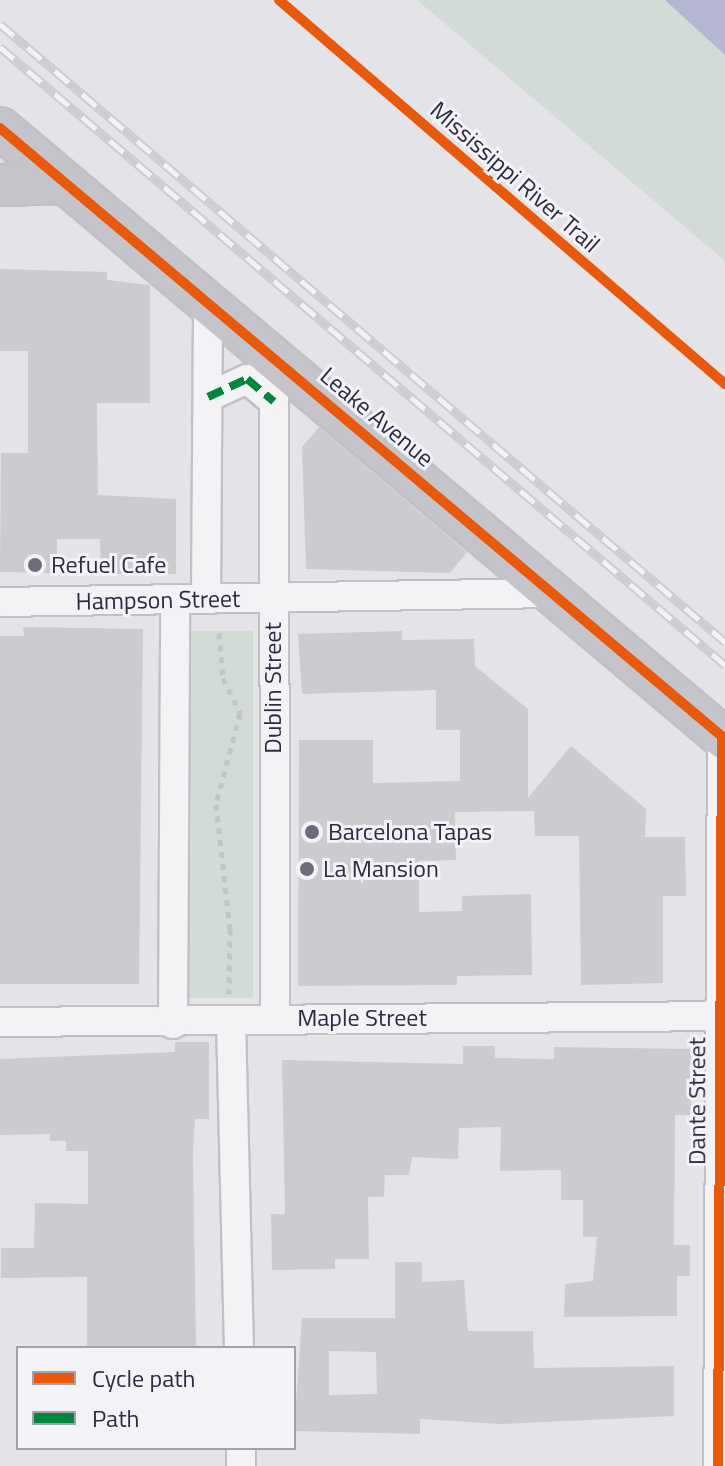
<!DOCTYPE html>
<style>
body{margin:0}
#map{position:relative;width:725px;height:1466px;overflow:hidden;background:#e4e4e8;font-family:"Titillium Web",sans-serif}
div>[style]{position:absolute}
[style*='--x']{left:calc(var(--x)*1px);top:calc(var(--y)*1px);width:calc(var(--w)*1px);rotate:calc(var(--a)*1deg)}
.green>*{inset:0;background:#d2dbd5;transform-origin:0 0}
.water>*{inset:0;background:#b4b6d2}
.building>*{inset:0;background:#cbcbd0}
.path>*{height:5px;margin-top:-2.5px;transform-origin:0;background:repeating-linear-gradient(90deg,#c3c3c8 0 6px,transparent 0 12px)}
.roads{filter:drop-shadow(2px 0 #c1c1c5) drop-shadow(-2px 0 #c1c1c5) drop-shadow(0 2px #c1c1c5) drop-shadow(0 -2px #c1c1c5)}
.street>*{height:28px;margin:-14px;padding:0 14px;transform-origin:14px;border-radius:14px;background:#f3f3f5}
.secondary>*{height:40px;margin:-20px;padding:0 20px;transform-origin:20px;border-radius:20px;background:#c4c4ca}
.rail>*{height:9px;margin-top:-4.5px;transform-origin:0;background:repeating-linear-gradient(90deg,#f2f2f7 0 18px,#cdcdd0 0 36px);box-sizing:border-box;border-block:2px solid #cdcdd0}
.quiet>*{height:8px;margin-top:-4px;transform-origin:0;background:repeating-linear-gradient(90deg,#00873e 0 16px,transparent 0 24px)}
.cycleway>*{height:10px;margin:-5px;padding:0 5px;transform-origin:5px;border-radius:5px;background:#e8590c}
.dots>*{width:22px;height:22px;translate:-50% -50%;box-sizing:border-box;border:4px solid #f2f2f7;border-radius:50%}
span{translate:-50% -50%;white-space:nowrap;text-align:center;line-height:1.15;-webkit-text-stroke:6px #f2f2f7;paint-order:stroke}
.street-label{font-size:24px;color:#2b2b41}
.poi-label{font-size:24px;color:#2b2b41}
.left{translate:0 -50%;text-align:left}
.legend{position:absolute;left:16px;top:1346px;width:280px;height:104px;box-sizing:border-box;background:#f2f2f7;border:2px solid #a2a2ae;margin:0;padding:10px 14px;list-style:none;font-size:24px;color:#2b2b41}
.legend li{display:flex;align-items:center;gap:16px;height:40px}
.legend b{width:40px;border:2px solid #a2a2ae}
</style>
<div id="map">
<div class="green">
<div style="clip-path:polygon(417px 0,675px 0,725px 50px,725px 261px)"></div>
<div style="left:253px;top:631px;width:367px;height:67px;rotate:90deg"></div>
</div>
<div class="water">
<div style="clip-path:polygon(665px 0,725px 0,725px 55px)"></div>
</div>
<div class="building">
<div style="clip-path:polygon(0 269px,107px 272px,107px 280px,150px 285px,150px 403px,97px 403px,98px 495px,176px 499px,176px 574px,101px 574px,100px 539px,57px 539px,57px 573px,0 572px,1px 453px,28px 453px,28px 351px,0 351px)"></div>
<div style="clip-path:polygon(319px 427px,467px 552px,450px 573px,306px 569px,302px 447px)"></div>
<div style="clip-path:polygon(23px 627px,143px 629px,139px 984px,0 984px,0 636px,24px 636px)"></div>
<div style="clip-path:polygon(402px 631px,402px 640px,474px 639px,475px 666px,528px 709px,528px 798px,571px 746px,646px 809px,645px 837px,685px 837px,686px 896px,663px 896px,663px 983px,581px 985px,579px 836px,535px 836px,534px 811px,455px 812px,456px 860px,419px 861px,419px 912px,462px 911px,462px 896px,531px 894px,532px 975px,457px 976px,457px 985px,298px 986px,299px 740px,373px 740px,373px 783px,460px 781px,460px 730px,436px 730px,436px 690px,302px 694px,298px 634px)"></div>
<div style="clip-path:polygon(175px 1042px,209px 1042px,209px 1119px,195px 1119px,193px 1152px,196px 1348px,87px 1348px,87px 1277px,1px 1278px,1px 1248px,34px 1248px,35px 1203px,88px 1204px,88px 1151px,66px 1151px,66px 1141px,50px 1141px,50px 1134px,0 1135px,0 1059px,175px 1052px)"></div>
<div style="clip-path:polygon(463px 1046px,495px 1046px,495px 1058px,554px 1059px,554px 1047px,691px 1049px,691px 1115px,675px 1115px,674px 1245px,690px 1245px,690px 1276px,677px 1276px,677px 1316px,564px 1317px,565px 1284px,593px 1281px,597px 1237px,583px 1237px,583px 1200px,561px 1200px,561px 1170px,500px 1171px,501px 1127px,459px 1128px,458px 1159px,412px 1157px,409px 1175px,385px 1175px,384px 1197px,368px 1197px,369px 1259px,335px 1259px,335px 1269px,272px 1270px,271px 1214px,285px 1214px,282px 1060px,463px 1064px)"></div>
<div style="clip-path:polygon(evenodd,395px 1262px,422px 1262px,422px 1282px,464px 1280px,468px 1331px,533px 1331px,534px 1368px,674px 1366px,674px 1416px,501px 1424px,420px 1419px,420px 1434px,294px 1431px,302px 1318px,395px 1318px,395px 1262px,329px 1351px,376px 1352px,377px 1394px,329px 1395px,329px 1351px)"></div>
</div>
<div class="path">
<div style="--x:219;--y:633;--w:45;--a:84.9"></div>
<div style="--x:223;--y:678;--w:39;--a:64"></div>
<div style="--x:240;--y:713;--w:94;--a:104.8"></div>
<div style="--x:216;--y:804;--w:126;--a:83.6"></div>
<div style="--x:230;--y:929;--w:65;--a:90.9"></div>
</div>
<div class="roads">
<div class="street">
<div style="--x:274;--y:357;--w:662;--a:89.91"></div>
<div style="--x:208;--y:397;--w:43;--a:-24.8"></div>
<div style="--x:247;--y:379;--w:35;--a:40"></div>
<div style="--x:206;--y:599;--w:297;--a:-89.6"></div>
<div style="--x:0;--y:602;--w:556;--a:-0.93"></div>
<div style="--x:231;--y:1021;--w:327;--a:88.6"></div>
<div style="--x:0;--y:1022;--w:725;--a:-0.47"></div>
<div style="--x:173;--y:1024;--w:424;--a:-89.7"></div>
<div style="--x:241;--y:1448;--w:18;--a:90"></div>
<div style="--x:718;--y:1466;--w:729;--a:-89.69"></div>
</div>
<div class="secondary">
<div style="--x:0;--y:128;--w:948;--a:40.12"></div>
<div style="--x:0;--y:185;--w:64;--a:-1.8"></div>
</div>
</div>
<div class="rail">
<div style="--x:0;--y:24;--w:953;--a:40.44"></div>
<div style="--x:0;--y:47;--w:953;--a:40.44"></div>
</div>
<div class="quiet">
<div style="--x:208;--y:397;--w:43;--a:-24.8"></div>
<div style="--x:247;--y:379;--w:35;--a:40"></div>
</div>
<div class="cycleway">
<div style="--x:279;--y:0;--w:589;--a:40.73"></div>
<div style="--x:0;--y:128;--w:948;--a:40.12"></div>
<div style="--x:718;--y:1466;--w:729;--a:-89.69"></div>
</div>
<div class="dots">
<div style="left:35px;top:565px;background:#6c6c7b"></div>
<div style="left:312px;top:832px;background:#6c6c7b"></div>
<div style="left:307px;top:869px;background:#6c6c7b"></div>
</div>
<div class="street-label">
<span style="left:515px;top:177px;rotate:41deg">Mississippi River Trail</span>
<span style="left:377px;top:417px;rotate:40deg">Leake Avenue</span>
<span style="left:158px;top:600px;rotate:-1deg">Hampson Street</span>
<span style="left:273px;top:688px;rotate:-90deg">Dublin Street</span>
<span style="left:362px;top:1018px">Maple Street</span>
<span style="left:697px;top:1101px;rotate:-90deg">Dante Street</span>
</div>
<div class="poi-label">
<span class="left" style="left:51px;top:565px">Refuel Cafe</span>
<span class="left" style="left:328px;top:832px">Barcelona Tapas</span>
<span class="left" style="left:323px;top:869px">La Mansion</span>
</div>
<ul class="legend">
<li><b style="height:10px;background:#e8590c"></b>Cycle path</li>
<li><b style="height:10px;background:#00873e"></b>Path</li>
</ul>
</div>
